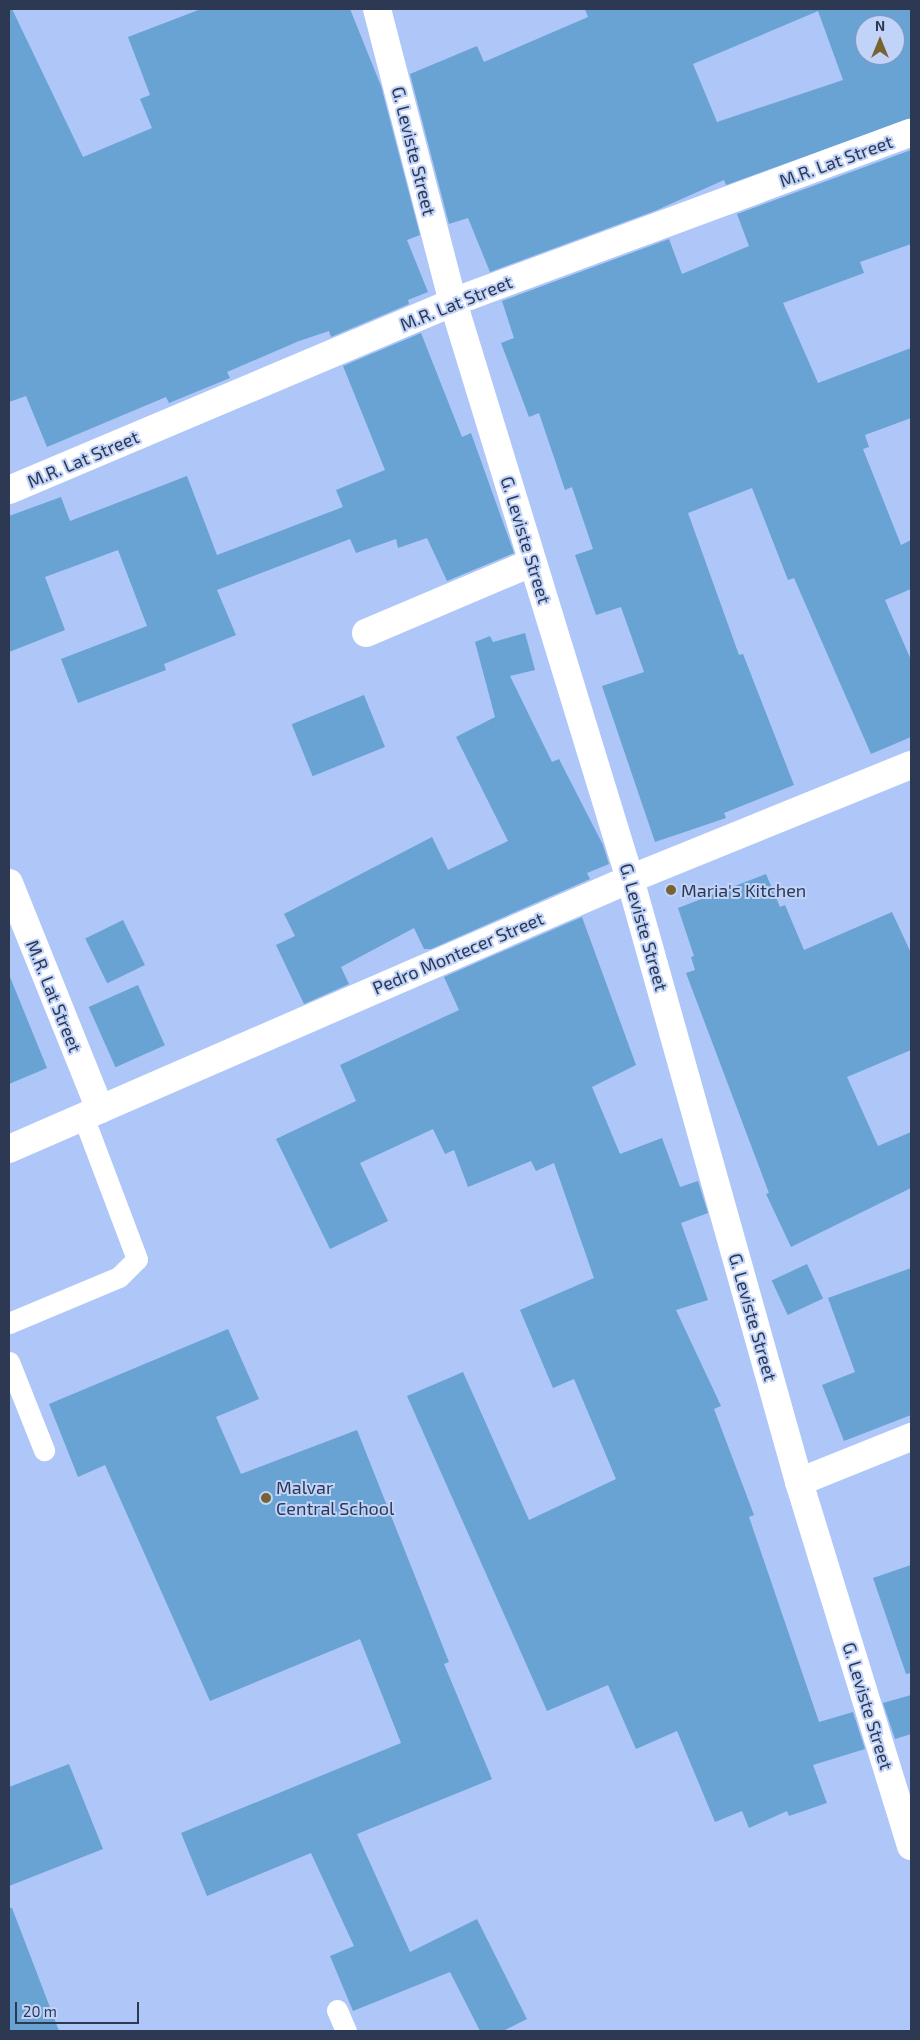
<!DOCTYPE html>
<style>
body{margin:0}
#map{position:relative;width:920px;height:2040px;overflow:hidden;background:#aec6f8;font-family:"Exo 2",sans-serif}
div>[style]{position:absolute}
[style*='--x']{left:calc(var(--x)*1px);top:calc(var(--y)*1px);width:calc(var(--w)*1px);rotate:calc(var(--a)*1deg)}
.building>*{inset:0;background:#68a3d3;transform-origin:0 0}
.lane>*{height:21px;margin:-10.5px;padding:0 10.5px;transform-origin:10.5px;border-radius:10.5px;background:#fff}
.street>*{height:28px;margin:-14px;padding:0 14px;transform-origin:14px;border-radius:14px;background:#fff}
.secondary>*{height:28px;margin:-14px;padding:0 14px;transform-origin:14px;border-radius:14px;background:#fff}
.dots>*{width:14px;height:14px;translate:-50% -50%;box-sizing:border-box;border:2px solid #c1d3f9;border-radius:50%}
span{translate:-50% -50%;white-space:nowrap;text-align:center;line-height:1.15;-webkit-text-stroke:4px #c1d3f9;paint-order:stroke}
.street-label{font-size:18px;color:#2d3952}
.poi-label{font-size:18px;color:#2d3952}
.left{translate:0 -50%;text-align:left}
.frame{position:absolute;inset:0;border:10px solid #2d3952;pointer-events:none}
.north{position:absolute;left:855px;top:15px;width:50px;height:50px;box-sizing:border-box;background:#c1d3f9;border:1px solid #8695b6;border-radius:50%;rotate:0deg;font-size:14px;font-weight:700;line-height:20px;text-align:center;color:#2d3952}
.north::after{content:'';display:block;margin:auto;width:18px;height:22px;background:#786231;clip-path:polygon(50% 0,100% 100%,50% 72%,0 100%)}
.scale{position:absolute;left:15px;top:2002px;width:124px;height:22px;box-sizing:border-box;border:2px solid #2d3952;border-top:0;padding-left:6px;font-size:15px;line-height:18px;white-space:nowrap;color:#2d3952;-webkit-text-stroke:4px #c1d3f9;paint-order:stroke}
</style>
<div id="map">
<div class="building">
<div style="clip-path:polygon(9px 9px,12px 9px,83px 157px,152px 128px,140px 99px,150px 95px,128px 37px,201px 9px,350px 9px,381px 86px,420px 235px,407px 240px,428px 292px,408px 300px,409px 304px,331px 337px,329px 331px,299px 341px,227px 372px,230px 378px,169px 403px,166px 397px,47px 447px,26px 396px,9px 402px)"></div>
<div style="clip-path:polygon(evenodd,585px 9px,911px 9px,911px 118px,726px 185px,724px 180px,657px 210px,490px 272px,468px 218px,449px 224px,410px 74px,477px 46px,484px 62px,588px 17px,585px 9px,818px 11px,843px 80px,717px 122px,693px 64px,818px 11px,585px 9px,865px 25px,895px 25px,895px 55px,865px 55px,865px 25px)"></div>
<div style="clip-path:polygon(911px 150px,911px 244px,860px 262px,864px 273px,783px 303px,818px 383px,911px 348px,911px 418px,865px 435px,869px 447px,863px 449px,901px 545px,911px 540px,911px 589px,885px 600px,911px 660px,911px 737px,871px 754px,794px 578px,788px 580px,752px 488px,688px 513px,739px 655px,743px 654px,794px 785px,724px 813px,726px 818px,655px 842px,602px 686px,644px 672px,621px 607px,596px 615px,575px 555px,593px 549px,572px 487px,565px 490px,539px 413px,529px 417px,501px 343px,514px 338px,502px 301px,669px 239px,682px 274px,749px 246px,737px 214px)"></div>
<div style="clip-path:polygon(421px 333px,462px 437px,471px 433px,514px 553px,447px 581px,427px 538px,398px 548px,396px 539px,356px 553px,350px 539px,217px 590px,236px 635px,164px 664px,166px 670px,78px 703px,61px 659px,147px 626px,118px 550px,45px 577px,65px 630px,9px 652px,9px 516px,61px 497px,70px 521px,187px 476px,217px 555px,343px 507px,336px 490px,385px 470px,343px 366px)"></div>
<div style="clip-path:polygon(525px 633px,535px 670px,510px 676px,552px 762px,559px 759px,603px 845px,609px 864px,587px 873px,590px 879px,431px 949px,424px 949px,414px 928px,341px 967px,349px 984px,304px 1004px,276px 945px,295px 936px,284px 914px,432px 837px,448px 870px,508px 841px,456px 737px,495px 717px,475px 642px,490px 636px,493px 642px)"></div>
<div style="left:364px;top:695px;width:56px;height:78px;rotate:68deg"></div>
<div style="clip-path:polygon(766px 874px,780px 907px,785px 905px,804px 950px,892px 912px,911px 953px,911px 1050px,847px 1077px,878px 1146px,911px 1132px,911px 1188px,791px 1247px,766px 1194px,769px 1193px,686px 973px,695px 970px,691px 957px,694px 956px,678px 908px)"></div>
<div style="clip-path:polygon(582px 917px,636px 1065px,592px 1087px,620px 1154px,662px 1138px,680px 1187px,698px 1181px,708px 1213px,681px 1223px,708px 1300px,676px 1310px,721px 1406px,714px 1409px,754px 1515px,749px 1517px,819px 1722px,853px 1712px,865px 1749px,813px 1765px,827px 1803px,789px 1816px,787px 1811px,749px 1828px,742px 1811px,715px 1822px,677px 1731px,636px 1749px,608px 1685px,547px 1711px,407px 1396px,463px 1372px,529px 1520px,616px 1479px,574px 1379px,553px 1388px,520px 1310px,594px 1278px,554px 1163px,536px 1171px,531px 1161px,468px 1187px,454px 1150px,445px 1154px,433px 1129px,360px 1163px,388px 1221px,330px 1249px,276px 1139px,356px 1101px,340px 1065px,459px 1010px,444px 977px)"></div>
<div style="left:123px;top:920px;width:50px;height:42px;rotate:64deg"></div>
<div style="clip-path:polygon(10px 977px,47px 1068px,9px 1084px,9px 978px)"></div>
<div style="left:138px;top:985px;width:66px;height:54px;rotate:66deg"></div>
<div style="left:807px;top:1264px;width:38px;height:39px;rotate:65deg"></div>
<div style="clip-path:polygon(911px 1268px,911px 1415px,844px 1441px,822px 1385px,855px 1372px,828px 1298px)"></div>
<div style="clip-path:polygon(228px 1329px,259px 1399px,216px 1417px,241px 1474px,357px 1430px,449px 1662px,444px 1664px,492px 1779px,357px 1834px,410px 1952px,477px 1919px,527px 2019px,503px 2031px,480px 2031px,450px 1972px,353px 2011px,330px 1956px,354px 1946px,311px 1853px,207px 1896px,181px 1833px,401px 1743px,360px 1639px,210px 1701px,105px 1465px,78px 1477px,49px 1404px)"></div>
<div style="clip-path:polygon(911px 1565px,911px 1673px,906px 1674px,873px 1578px)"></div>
<div style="clip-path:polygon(911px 1695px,911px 1734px,895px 1739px,883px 1703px)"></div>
<div style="clip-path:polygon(69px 1764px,103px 1849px,9px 1886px,9px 1787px)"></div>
<div style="clip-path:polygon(9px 1908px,12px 1908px,59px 2031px,9px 2031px)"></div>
</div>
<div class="lane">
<div style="--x:9;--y:1323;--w:119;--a:-22.7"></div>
<div style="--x:119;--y:1277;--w:25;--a:-45"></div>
<div style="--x:137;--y:1259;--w:153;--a:-110.7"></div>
<div style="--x:9;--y:1362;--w:95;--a:68.3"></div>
<div style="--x:337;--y:2010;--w:23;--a:67"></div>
</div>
<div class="street">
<div style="--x:377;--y:9;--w:303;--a:75.5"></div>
<div style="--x:453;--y:302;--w:604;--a:72.95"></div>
<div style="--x:630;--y:879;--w:626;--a:74.34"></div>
<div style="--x:799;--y:1482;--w:381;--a:72.9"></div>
<div style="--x:9;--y:490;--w:482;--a:-22.9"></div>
<div style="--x:453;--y:302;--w:488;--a:-20.3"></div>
<div style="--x:366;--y:633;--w:181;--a:-23"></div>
<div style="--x:9;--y:883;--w:244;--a:68.1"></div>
<div style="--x:799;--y:1482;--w:121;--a:-21.9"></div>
</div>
<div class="secondary">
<div style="--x:9;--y:1149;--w:677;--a:-23.5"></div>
<div style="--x:630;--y:879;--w:303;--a:-22.1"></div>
</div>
<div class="dots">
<div style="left:671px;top:890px;background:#786231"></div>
<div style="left:266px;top:1498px;background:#786231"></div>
</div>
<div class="street-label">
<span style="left:414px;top:151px;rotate:76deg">G. Leviste Street</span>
<span style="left:836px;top:161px;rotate:-20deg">M.R. Lat Street</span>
<span style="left:456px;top:303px;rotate:-22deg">M.R. Lat Street</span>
<span style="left:83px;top:459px;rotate:-23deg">M.R. Lat Street</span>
<span style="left:526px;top:540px;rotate:73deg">G. Leviste Street</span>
<span style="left:644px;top:927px;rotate:74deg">G. Leviste Street</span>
<span style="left:458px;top:953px;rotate:-23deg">Pedro Montecer Street</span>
<span style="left:54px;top:996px;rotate:68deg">M.R. Lat Street</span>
<span style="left:753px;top:1317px;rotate:74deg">G. Leviste Street</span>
<span style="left:868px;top:1706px;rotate:73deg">G. Leviste Street</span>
</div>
<div class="poi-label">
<span class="left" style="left:681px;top:890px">Maria's Kitchen</span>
<span class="left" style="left:276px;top:1498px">Malvar<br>Central School</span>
</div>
<div class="frame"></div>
<div class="north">N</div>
<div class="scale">20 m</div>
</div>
